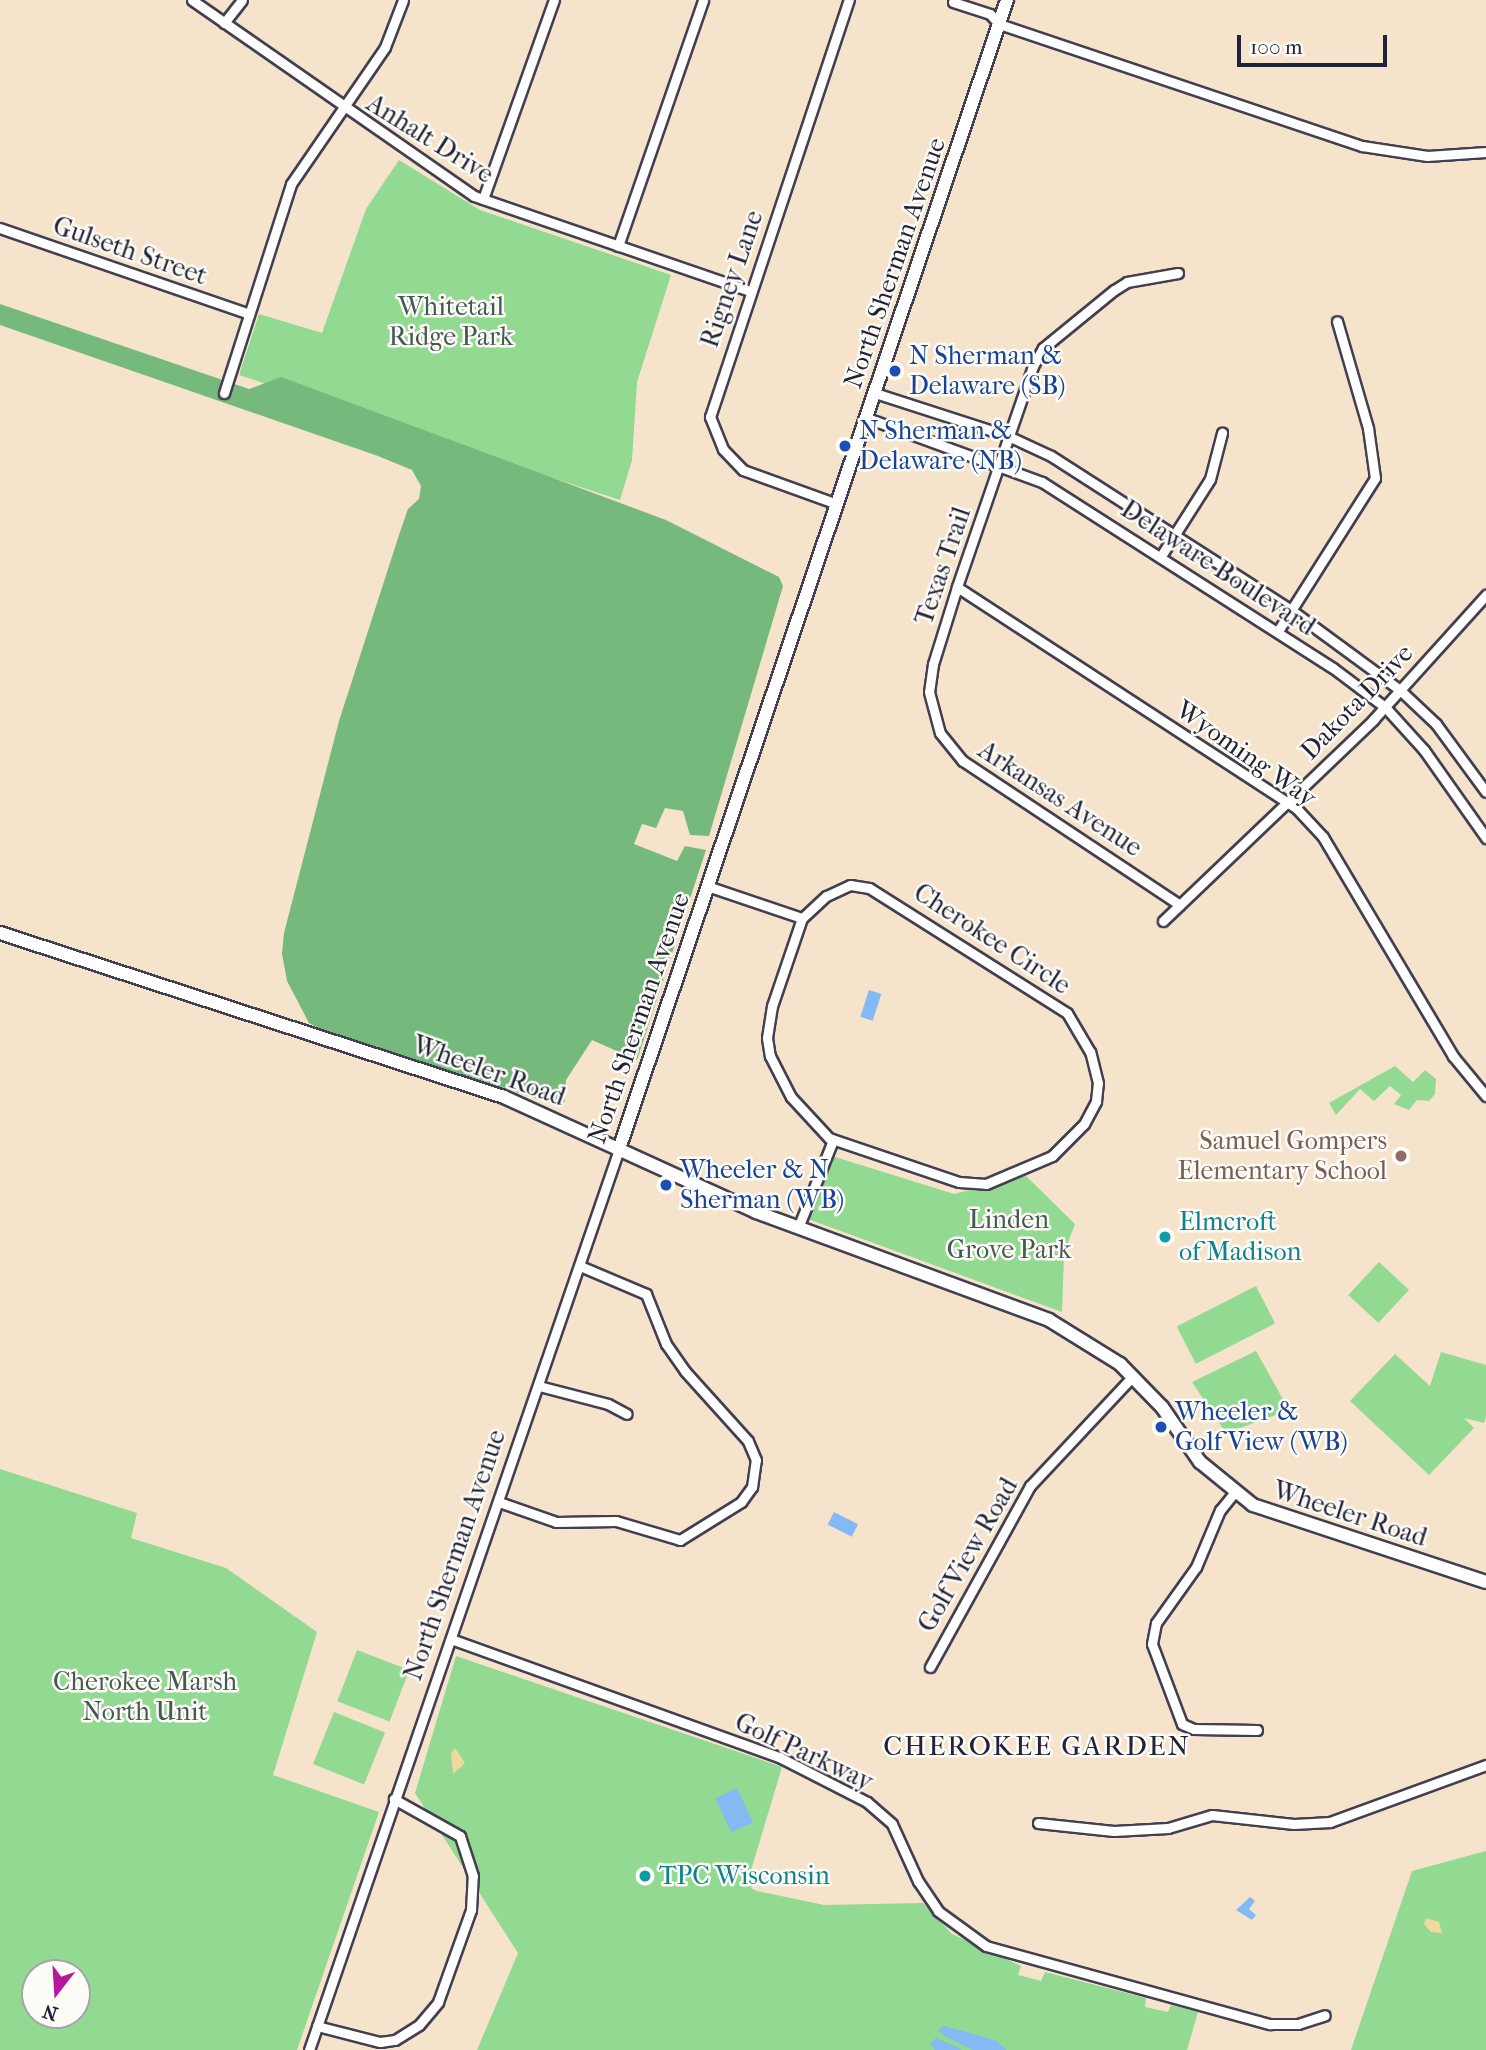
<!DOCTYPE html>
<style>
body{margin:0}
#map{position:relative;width:1486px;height:2050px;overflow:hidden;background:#f5e3cb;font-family:"IM FELL French Canon",serif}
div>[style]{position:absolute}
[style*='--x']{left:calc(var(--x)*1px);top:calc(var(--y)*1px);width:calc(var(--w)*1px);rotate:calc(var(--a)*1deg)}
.green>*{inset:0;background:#92d992;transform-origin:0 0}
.forest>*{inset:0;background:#75b97c}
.sand>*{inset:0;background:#eeda9e}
.water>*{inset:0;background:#83baf3;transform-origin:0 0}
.roads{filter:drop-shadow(2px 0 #423f51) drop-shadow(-2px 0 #423f51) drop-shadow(0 2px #423f51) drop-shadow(0 -2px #423f51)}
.minor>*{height:9px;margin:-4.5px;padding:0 4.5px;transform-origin:4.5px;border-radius:4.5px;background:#fff}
.tertiary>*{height:12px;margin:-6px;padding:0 6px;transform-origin:6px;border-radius:6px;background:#fff}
.dots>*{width:19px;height:19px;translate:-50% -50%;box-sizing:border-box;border:4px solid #fdfcf7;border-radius:50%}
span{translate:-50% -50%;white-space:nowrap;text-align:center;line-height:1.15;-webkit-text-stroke:5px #fdfcf7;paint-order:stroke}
.street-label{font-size:26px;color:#22223b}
.park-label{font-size:26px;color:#445955}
.transit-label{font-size:26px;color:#164399}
.left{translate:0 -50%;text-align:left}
.education-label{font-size:26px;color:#785e54}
.right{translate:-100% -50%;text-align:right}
.culture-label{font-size:26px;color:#0d838f}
.neighbourhood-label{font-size:28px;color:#22223b;letter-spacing:2px}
.north{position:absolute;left:21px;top:1959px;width:70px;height:70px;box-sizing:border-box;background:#fdfcf7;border:2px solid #a5a5ac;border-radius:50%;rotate:197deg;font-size:19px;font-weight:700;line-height:28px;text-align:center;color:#22223b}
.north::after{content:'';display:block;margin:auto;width:24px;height:32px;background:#b5179e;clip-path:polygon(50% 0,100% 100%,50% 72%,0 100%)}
.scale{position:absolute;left:1237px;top:35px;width:150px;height:32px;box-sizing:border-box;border:4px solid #22223b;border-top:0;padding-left:9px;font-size:21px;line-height:24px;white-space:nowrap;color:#22223b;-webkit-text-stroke:5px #fdfcf7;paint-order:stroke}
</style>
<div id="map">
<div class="green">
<div style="clip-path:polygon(399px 160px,480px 210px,671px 275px,637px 382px,632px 460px,620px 500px,239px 375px,259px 314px,322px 333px,366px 209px)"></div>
<div style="clip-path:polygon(1395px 1066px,1413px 1082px,1425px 1070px,1436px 1079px,1435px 1094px,1429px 1101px,1417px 1100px,1409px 1110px,1394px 1104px,1401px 1095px,1390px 1086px,1374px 1101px,1360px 1089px,1336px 1115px,1329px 1103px)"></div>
<div style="clip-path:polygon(832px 1156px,954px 1194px,1026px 1176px,1075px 1224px,1064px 1253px,1062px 1312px,808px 1219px)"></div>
<div style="left:1379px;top:1262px;width:41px;height:45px;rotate:43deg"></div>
<div style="left:1256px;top:1286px;width:42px;height:89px;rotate:63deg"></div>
<div style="clip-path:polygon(1256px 1351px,1289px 1410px,1226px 1433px,1192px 1382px)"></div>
<div style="clip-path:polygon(1441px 1352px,1486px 1365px,1486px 1416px,1484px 1423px,1464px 1418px,1474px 1428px,1429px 1475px,1350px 1401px,1395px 1354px,1430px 1386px)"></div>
<div style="clip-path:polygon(evenodd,0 1469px,137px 1513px,131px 1538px,226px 1568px,317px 1632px,273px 1775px,379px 1812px,297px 2050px,0 2050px,0 1469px,35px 1973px,77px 1973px,77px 2015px,35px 2015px,35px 1973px)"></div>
<div style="left:357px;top:1650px;width:56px;height:55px;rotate:21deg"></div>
<div style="clip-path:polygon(456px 1656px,782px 1767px,749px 1877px,755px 1883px,751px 1888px,757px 1891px,824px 1905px,923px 1903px,952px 1934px,1021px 1966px,1018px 1975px,1041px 1981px,1045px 1972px,1146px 1998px,1145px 2007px,1168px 2012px,1171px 2005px,1198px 2012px,1187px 2050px,477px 2050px,518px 1953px,415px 1793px)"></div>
<div style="left:334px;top:1712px;width:55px;height:56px;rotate:22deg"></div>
<div style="clip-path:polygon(1486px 1851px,1486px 2050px,1351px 2050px,1412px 1871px)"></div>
</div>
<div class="forest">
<div style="clip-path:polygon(0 304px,249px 389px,281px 377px,666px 520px,779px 577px,783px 586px,709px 836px,690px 835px,683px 811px,665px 808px,656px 828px,642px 824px,634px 844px,677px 861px,685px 846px,706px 850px,637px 1060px,592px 1040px,566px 1080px,564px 1107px,334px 1036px,309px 1023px,287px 981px,282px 954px,284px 933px,339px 721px,399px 535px,408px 509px,419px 499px,421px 486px,412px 470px,378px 456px,0 325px)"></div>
</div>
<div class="sand">
<div style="clip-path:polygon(455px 1748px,465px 1763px,453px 1774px,451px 1753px)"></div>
<div style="clip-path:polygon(1426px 1918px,1439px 1922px,1442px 1933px,1431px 1932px,1424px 1924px)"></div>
</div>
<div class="water">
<div style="left:869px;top:990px;width:13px;height:28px;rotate:18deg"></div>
<div style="left:834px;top:1512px;width:27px;height:14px;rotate:27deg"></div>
<div style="left:737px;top:1788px;width:38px;height:24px;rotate:65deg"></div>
<div style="clip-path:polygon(1250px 1897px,1255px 1901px,1249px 1909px,1256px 1915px,1252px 1920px,1236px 1910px)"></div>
<div style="clip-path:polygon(944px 2026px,995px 2040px,1007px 2050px,973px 2050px,943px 2035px,938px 2030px)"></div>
<div style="clip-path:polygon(936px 2038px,959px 2048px,962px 2050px,935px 2050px,930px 2043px)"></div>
</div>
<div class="roads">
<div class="minor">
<div style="--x:192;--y:0;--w:343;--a:34.8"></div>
<div style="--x:474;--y:196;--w:292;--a:19"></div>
<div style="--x:953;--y:2;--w:39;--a:18"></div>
<div style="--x:990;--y:14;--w:13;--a:48"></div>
<div style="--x:999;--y:24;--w:383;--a:18.6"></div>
<div style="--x:1362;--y:146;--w:66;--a:8.7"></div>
<div style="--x:1427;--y:156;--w:59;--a:-3.9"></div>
<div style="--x:224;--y:23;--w:29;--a:-52"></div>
<div style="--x:483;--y:199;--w:211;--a:-70.4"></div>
<div style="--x:0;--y:228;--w:261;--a:19"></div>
<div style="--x:618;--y:246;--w:260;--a:-70.9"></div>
<div style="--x:1178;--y:273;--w:52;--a:170"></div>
<div style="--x:1127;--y:282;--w:15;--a:148"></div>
<div style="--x:1114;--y:290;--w:92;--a:140.8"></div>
<div style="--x:1043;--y:348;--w:21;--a:119"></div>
<div style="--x:1033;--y:366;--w:234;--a:109"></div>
<div style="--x:957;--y:587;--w:81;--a:107.3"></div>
<div style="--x:933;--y:664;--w:28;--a:98"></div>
<div style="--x:929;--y:692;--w:42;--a:75"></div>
<div style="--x:940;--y:733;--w:36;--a:51"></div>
<div style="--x:963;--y:761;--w:260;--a:33.6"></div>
<div style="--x:224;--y:393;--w:219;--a:-72.2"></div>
<div style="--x:291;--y:184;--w:166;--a:-55.5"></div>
<div style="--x:385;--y:47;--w:50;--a:-69"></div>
<div style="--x:875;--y:393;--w:140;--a:17.9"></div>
<div style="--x:1008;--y:436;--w:47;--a:24.9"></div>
<div style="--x:1051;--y:456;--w:285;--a:32.7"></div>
<div style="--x:1291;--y:610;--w:135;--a:36.3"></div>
<div style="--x:1400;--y:690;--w:50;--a:43.4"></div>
<div style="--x:1436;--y:724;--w:84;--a:53.7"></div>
<div style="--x:867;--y:418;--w:186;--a:20.1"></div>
<div style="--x:1042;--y:482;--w:345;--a:32.6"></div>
<div style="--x:1333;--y:668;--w:65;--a:36.9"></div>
<div style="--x:1385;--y:707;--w:58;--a:47.8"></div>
<div style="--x:1424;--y:750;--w:108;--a:54.8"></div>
<div style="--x:837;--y:504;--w:100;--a:-160.1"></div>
<div style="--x:743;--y:470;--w:29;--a:-134"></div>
<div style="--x:723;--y:449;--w:35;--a:-112"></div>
<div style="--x:710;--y:417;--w:440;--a:-71.6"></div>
<div style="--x:1161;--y:556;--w:91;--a:-57.5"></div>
<div style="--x:1210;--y:479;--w:48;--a:-75.4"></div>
<div style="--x:957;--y:587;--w:406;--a:33.1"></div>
<div style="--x:1297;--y:809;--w:38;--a:47"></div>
<div style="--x:1323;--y:837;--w:255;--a:59.3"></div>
<div style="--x:1453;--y:1056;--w:52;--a:50.5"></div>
<div style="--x:1278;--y:631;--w:181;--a:-57.6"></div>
<div style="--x:1375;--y:478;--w:50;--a:-98"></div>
<div style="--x:1368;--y:428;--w:111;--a:-106.2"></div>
<div style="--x:707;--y:886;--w:100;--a:18.6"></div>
<div style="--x:802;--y:918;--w:93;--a:108.8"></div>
<div style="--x:772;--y:1006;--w:32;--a:99"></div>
<div style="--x:767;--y:1038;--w:18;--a:81"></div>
<div style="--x:770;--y:1056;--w:46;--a:62.9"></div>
<div style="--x:791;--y:1097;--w:56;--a:47.2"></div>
<div style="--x:829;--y:1138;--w:137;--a:18.7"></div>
<div style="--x:959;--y:1182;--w:27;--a:4"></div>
<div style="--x:986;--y:1184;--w:72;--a:-23"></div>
<div style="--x:1052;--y:1156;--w:45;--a:-45"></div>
<div style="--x:1084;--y:1124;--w:26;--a:-62"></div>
<div style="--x:1096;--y:1101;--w:18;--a:-84"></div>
<div style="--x:1098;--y:1083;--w:32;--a:-104"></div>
<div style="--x:1090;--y:1052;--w:45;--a:-120.5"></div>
<div style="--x:1067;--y:1013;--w:234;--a:-147.7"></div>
<div style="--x:869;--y:888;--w:19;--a:-171"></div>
<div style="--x:850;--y:885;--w:26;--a:155"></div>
<div style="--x:826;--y:896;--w:33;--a:137"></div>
<div style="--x:1163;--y:921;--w:291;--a:-43.7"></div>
<div style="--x:1373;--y:720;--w:169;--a:-47.9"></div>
<div style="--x:798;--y:1228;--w:95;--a:-68.3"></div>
<div style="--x:539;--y:1386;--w:71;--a:14.6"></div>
<div style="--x:608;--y:1404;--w:21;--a:28"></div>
<div style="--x:1234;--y:1493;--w:22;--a:129"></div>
<div style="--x:1220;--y:1510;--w:62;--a:112.8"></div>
<div style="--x:1196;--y:1567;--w:69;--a:125.5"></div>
<div style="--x:1156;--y:1623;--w:21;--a:101"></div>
<div style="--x:1152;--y:1644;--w:85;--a:69.4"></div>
<div style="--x:1182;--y:1724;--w:13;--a:23"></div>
<div style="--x:1194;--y:1729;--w:63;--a:0.9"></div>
<div style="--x:499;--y:1502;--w:60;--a:19.3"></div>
<div style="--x:556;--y:1522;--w:60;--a:-1"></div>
<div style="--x:616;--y:1521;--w:67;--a:16.5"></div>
<div style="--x:680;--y:1540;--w:72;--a:-31.9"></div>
<div style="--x:741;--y:1502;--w:19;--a:-54"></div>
<div style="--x:752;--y:1487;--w:27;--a:-82"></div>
<div style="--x:756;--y:1460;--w:21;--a:-113"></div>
<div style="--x:748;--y:1441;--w:94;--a:-132"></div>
<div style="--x:685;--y:1371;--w:33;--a:-125"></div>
<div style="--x:666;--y:1344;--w:54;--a:-111.8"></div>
<div style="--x:646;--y:1294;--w:72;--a:-157"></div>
<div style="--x:451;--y:1639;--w:349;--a:19.8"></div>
<div style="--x:779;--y:1757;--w:99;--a:27.1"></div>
<div style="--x:867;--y:1802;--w:33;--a:41"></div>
<div style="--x:892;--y:1824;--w:63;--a:65.5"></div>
<div style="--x:918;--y:1881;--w:36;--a:56"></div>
<div style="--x:938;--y:1911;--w:59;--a:36.1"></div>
<div style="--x:986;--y:1946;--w:295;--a:15.4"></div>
<div style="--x:1270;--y:2024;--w:28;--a:0"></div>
<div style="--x:1298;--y:2024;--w:28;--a:-18"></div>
<div style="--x:930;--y:1667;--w:207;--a:-61.1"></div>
<div style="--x:1030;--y:1486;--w:151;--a:-46.9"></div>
<div style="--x:1038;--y:1823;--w:76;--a:6"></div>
<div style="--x:1114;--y:1831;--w:54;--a:-3.2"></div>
<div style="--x:1168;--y:1828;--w:46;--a:-16.5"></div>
<div style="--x:1212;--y:1815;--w:82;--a:6.3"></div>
<div style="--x:1294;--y:1824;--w:36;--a:-3"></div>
<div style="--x:1330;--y:1822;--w:166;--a:-20.1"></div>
<div style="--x:317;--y:2026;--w:65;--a:14.3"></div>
<div style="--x:380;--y:2042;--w:15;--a:-8"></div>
<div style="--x:395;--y:2040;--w:28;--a:-32"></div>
<div style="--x:419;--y:2025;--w:30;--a:-50"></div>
<div style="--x:438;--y:2002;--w:98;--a:-70.3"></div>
<div style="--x:471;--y:1910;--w:34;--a:-87"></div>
<div style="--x:473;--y:1876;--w:42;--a:-108"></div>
<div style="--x:460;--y:1836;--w:76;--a:-150.7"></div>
<div style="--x:309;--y:2050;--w:953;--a:-71.01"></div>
</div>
<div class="tertiary">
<div style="--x:0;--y:933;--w:530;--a:18.02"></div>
<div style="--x:504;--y:1097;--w:277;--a:24.5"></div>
<div style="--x:756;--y:1212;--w:312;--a:20.2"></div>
<div style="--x:1049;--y:1320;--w:84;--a:31.8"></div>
<div style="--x:1120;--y:1364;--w:60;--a:45.7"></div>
<div style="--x:1162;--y:1407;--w:67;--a:55.4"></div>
<div style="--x:1200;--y:1462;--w:68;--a:39.1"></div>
<div style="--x:1253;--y:1505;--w:245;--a:18.3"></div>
<div style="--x:619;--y:1149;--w:1213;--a:-71.34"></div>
</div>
</div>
<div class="dots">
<div style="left:895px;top:371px;background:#1a4fb4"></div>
<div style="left:845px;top:446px;background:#1a4fb4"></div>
<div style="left:1401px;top:1156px;background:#8d6e63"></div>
<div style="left:666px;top:1185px;background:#1a4fb4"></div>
<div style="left:1165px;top:1237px;background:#0f9aa8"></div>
<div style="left:1161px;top:1427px;background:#1a4fb4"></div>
<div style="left:645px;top:1876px;background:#0f9aa8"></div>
</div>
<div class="street-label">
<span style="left:430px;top:139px;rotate:32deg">Anhalt Drive</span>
<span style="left:130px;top:251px;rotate:19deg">Gulseth Street</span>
<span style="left:895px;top:263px;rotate:-71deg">North Sherman Avenue</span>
<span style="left:732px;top:279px;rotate:-71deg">Rigney Lane</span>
<span style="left:943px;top:566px;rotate:-71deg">Texas Trail</span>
<span style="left:1218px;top:568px;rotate:33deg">Delaware Boulevard</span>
<span style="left:1357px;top:702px;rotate:-46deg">Dakota Drive</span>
<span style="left:1246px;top:754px;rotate:35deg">Wyoming Way</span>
<span style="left:1060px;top:799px;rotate:33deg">Arkansas Avenue</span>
<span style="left:992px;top:939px;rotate:33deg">Cherokee Circle</span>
<span style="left:639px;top:1018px;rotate:-71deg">North Sherman Avenue</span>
<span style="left:489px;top:1071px;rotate:20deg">Wheeler Road</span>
<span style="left:1350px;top:1514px;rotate:18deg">Wheeler Road</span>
<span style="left:455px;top:1555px;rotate:-71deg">North Sherman Avenue</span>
<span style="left:968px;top:1555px;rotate:-60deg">Golf View Road</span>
<span style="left:804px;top:1752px;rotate:25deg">Golf Parkway</span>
</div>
<div class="park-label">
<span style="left:451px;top:322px">Whitetail<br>Ridge Park</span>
<span style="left:1009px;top:1235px">Linden<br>Grove Park</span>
<span style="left:145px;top:1697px">Cherokee Marsh<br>North Unit</span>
</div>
<div class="transit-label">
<span class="left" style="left:909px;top:371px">N Sherman &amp;<br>Delaware (SB)</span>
<span class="left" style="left:859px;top:446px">N Sherman &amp;<br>Delaware (NB)</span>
<span class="left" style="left:680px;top:1185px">Wheeler &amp; N<br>Sherman (WB)</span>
<span class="left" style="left:1175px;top:1427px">Wheeler &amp;<br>Golf View (WB)</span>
</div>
<div class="education-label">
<span class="right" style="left:1387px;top:1156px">Samuel Gompers<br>Elementary School</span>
</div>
<div class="culture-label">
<span class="left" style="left:1179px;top:1237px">Elmcroft<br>of Madison</span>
<span class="left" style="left:659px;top:1876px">TPC Wisconsin</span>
</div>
<div class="neighbourhood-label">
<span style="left:1037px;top:1746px">CHEROKEE GARDEN</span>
</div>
<div class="north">N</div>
<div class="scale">100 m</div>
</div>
